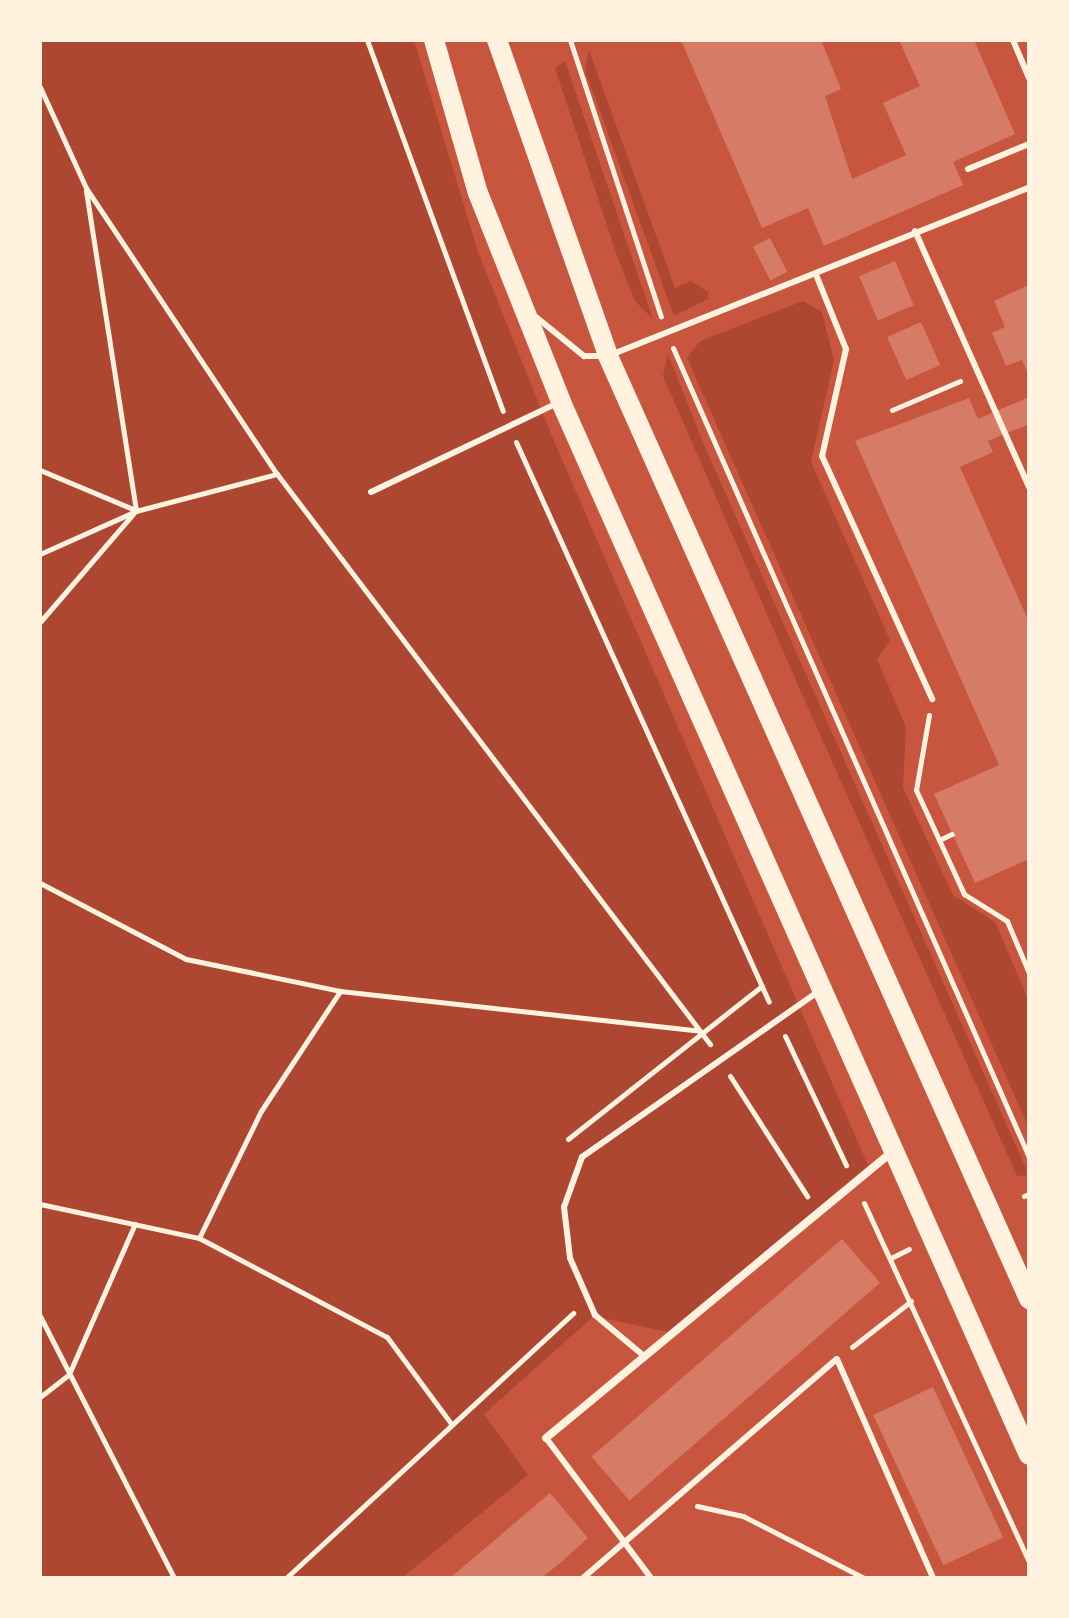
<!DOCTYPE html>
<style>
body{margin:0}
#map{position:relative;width:1069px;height:1618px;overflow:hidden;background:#c8553d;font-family:"Open Sans",sans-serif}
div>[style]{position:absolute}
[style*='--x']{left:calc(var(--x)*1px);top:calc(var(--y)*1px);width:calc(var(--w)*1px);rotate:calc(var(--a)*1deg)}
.green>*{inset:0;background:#ae4732}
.building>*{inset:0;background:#d67c66;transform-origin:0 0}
.path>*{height:5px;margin:-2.5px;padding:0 2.5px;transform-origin:2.5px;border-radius:2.5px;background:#fff3e0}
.service>*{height:6px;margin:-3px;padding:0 3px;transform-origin:3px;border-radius:3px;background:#fff3e0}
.minor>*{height:8px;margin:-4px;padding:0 4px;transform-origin:4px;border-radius:4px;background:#fff3e0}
.primary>*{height:20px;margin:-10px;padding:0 10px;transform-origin:10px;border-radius:10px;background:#fff3e0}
span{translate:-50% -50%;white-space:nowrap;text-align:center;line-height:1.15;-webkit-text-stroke:8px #fff3e0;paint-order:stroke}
.frame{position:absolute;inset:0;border:42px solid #fff3e0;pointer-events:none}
</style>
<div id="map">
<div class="green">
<div style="clip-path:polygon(40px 40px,414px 40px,478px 252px,551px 434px,870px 1170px,672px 1333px,594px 1316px,484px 1414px,528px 1475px,402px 1578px,40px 1578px)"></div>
<div style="clip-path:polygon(589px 50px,675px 288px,691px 281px,708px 292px,708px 299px,674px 316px,585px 70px)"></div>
<div style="clip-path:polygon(565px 61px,653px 319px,635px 301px,617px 256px,555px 68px)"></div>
<div style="clip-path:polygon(803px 301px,822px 312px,834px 360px,811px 462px,890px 640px,877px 659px,906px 727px,903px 788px,953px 895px,995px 922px,1029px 1001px,1029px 1128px,687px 358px,700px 341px)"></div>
<div style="clip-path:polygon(668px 354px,704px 445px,1029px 1175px,1017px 1176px,801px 692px,663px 376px)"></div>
</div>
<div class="building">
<div style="clip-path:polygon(681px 40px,821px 40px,841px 89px,825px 96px,852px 179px,906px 155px,883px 103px,920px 86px,899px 40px,974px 40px,1015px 134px,953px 162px,963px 185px,824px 246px,808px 208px,762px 228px)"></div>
<div style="left:770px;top:238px;width:38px;height:19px;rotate:63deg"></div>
<div style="left:895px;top:261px;width:48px;height:39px;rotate:67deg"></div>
<div style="clip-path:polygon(1029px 285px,1029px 376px,1022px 360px,1006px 366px,992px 333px,1005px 327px,994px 301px)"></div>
<div style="left:921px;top:322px;width:47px;height:37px;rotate:66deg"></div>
<div style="clip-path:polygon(1029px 397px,1029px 424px,988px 441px,993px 452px,960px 467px,1029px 622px,1029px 859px,975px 883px,934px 794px,999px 765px,855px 441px,969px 398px,978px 419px)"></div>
<div style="left:842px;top:1239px;width:58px;height:332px;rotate:49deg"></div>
<div style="left:933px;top:1387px;width:166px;height:66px;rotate:65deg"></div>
<div style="clip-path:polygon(550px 1493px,588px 1538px,560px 1563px,541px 1578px,450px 1578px)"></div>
</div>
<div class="path">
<div style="--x:367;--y:40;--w:395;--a:69.9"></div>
<div style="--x:570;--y:40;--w:291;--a:71.8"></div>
<div style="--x:40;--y:87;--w:111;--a:65.5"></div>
<div style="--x:86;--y:188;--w:344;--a:56.3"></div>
<div style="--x:277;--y:474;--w:716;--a:52.78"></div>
<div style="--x:86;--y:191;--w:324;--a:81.1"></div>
<div style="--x:673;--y:348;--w:884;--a:66.25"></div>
<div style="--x:892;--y:410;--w:74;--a:-23.1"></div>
<div style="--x:516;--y:442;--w:614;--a:65.69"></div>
<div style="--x:40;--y:470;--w:103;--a:22.8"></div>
<div style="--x:40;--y:554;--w:105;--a:-24.1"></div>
<div style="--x:136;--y:511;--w:146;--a:-14.7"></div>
<div style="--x:40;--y:622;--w:143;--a:-49.3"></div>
<div style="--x:929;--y:715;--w:76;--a:99.8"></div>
<div style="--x:916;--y:790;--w:115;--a:65.2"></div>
<div style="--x:964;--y:894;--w:51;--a:32.1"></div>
<div style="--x:1007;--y:921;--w:56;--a:67.1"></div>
<div style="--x:939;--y:840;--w:14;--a:-25"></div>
<div style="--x:40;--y:883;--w:165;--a:27.5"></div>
<div style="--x:186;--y:959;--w:157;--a:11.7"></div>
<div style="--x:340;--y:991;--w:362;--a:6.3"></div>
<div style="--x:785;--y:1036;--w:143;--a:64.7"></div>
<div style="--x:730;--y:1076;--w:143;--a:57.3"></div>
<div style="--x:568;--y:1139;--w:247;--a:-38.3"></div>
<div style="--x:1024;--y:1196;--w:5;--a:-22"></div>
<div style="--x:864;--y:1203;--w:394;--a:65.3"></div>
<div style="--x:40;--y:1204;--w:163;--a:12.1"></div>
<div style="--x:199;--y:1238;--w:212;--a:27.8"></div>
<div style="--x:387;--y:1337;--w:109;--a:53.5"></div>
<div style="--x:199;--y:1238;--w:141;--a:-64"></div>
<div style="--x:261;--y:1111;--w:144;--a:-56.6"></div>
<div style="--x:891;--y:1258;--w:20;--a:-27"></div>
<div style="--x:40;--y:1316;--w:294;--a:62.9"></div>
<div style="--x:852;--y:1347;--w:75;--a:-37.9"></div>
<div style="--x:40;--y:1397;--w:37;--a:-38"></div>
<div style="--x:69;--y:1374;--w:164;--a:-66.3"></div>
<div style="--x:697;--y:1506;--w:47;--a:12.3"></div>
<div style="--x:743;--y:1516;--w:136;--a:27.1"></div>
<div style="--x:286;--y:1578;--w:391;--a:-42.7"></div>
</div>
<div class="service">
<div style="--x:1013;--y:40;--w:41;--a:67.2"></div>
<div style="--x:968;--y:169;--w:66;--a:-22.3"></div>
<div style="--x:915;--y:231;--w:280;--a:66"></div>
<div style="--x:817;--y:277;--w:78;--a:68.1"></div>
<div style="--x:846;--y:349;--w:110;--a:102.6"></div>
<div style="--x:822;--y:456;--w:267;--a:65.6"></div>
<div style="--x:536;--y:317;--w:62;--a:39.1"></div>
<div style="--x:584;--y:356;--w:18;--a:0"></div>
<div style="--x:613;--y:354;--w:448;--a:-21.8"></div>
<div style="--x:371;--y:492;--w:207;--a:-25.5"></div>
<div style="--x:644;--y:1356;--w:64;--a:-140.1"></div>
<div style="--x:595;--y:1315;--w:62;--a:-113.7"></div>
<div style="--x:570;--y:1258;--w:51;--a:-96.7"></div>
<div style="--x:564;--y:1207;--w:53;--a:-70.2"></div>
<div style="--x:582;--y:1157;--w:289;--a:-35"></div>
<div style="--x:546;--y:1438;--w:175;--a:53.1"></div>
<div style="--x:583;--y:1578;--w:335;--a:-40.8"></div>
<div style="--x:837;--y:1359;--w:239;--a:66.3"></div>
</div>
<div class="minor">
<div style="--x:546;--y:1438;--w:449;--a:-39.6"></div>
</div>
<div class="primary">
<div style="--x:434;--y:40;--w:159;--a:74"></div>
<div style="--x:478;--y:193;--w:225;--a:68.3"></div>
<div style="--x:561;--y:402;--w:1152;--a:66.04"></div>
<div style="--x:497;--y:40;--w:335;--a:70.6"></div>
<div style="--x:608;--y:356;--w:1033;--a:65.94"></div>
</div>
<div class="frame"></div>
</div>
